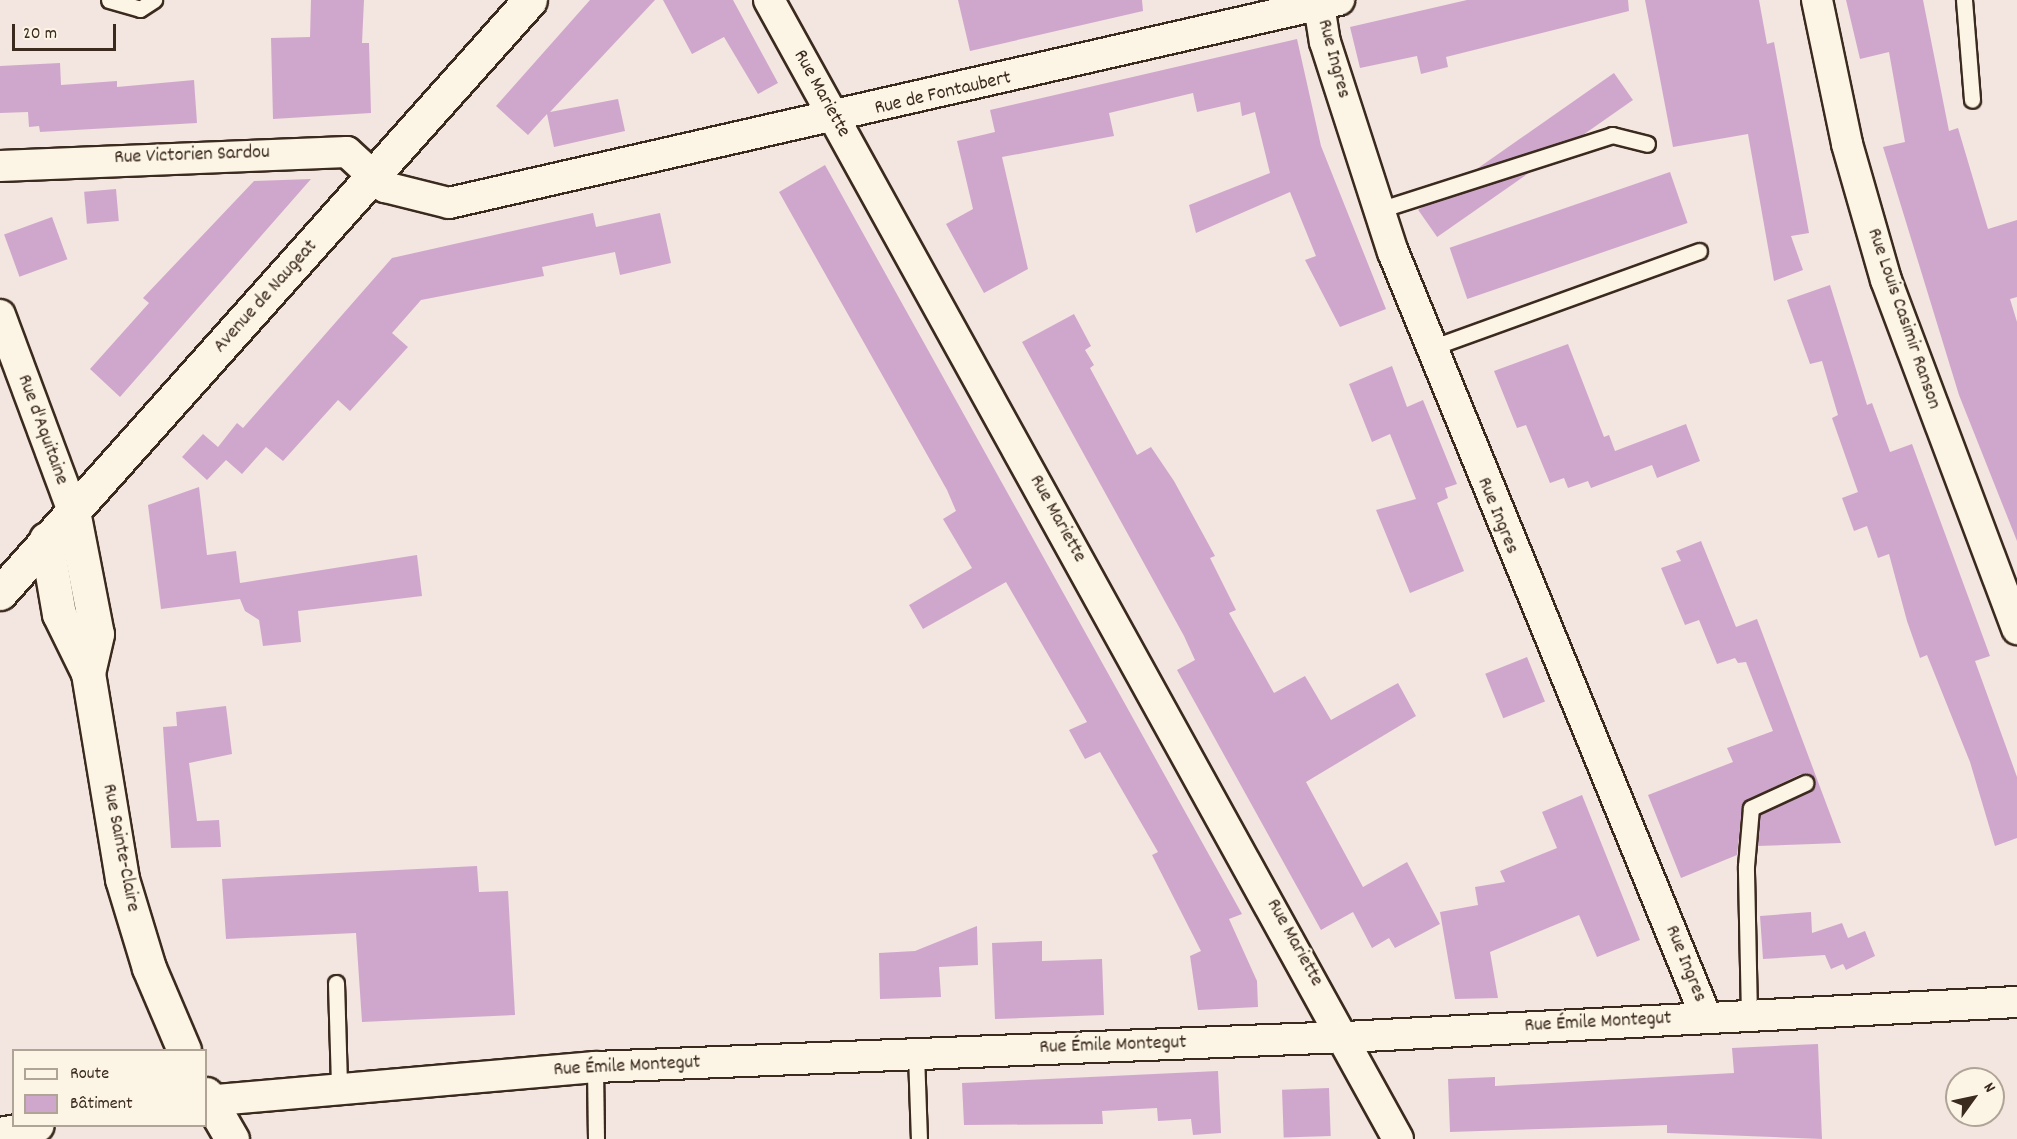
<!DOCTYPE html>
<meta charset="utf-8">
<style>
body{margin:0}
#map{position:relative;width:2017px;height:1139px;overflow:hidden;background:#f3e5e0;font-family:Dekko,sans-serif}
div>[style]{position:absolute}
[style*='--x']{left:calc(var(--x)*1px);top:calc(var(--y)*1px);width:calc(var(--w)*1px);rotate:calc(var(--a)*1deg)}
.building>*{inset:0;background:#d0a7cc;transform-origin:0 0}
.roads{filter:drop-shadow(2px 0 #3b2a1e) drop-shadow(-2px 0 #3b2a1e) drop-shadow(0 2px #3b2a1e) drop-shadow(0 -2px #3b2a1e)}
.lane>*{height:15px;margin:-7.5px;padding:0 7.5px;transform-origin:7.5px;border-radius:7.5px;background:#fcf5e5}
.street>*{height:30px;margin:-15px;padding:0 15px;transform-origin:15px;border-radius:15px;background:#fcf5e5}
.secondary>*{height:33px;margin:-16.5px;padding:0 16.5px;transform-origin:16.5px;border-radius:16.5px;background:#fcf5e5}
span{translate:-50% -50%;white-space:nowrap;text-align:center;line-height:1.15;-webkit-text-stroke:4.5px #fcf5e5;paint-order:stroke}
.street-label{font-size:20px;color:#3b2a1e}
.legend{position:absolute;left:12px;top:1049px;width:195px;height:78px;box-sizing:border-box;background:#fcf5e5;border:2px solid #afa495;margin:0;padding:8px 10px;list-style:none;font-size:18px;color:#3b2a1e}
.legend li{display:flex;align-items:center;gap:12px;height:30px}
.legend b{width:30px;border:2px solid #afa495}
.north{position:absolute;left:1945px;top:1067px;width:60px;height:60px;box-sizing:border-box;background:#fcf5e5;border:2px solid #afa495;border-radius:50%;rotate:57deg;font-size:16px;font-weight:700;line-height:24px;text-align:center;color:#3b2a1e}
.north::after{content:'';display:block;margin:auto;width:21px;height:27px;background:#3b2a1e;clip-path:polygon(50% 0,100% 100%,50% 72%,0 100%)}
.scale{position:absolute;left:12px;top:24px;width:104px;height:27px;box-sizing:border-box;border:3px solid #3b2a1e;border-top:0;padding-left:8px;font-size:18px;line-height:21px;white-space:nowrap;color:#3b2a1e;-webkit-text-stroke:4px #fcf5e5;paint-order:stroke}
</style>
<div id="map">
<div class="building">
<div style="clip-path:polygon(311px 0,364px 0,362px 43px,369px 43px,371px 113px,273px 119px,271px 38px,310px 37px)"></div>
<div style="clip-path:polygon(590px 0,655px 0,550px 112px,618px 99px,625px 131px,554px 147px,547px 114px,528px 135px,496px 106px)"></div>
<div style="clip-path:polygon(663px 0,733px 0,778px 83px,758px 94px,724px 37px,692px 54px)"></div>
<div style="clip-path:polygon(958px 0,1142px 0,1143px 11px,970px 51px)"></div>
<div style="clip-path:polygon(1467px 0,1628px 0,1629px 11px,1446px 57px,1448px 67px,1421px 74px,1417px 56px,1360px 68px,1350px 27px)"></div>
<div style="clip-path:polygon(1645px 0,1759px 0,1767px 44px,1774px 42px,1809px 233px,1791px 236px,1803px 270px,1774px 281px,1748px 134px,1673px 147px)"></div>
<div style="clip-path:polygon(1846px 0,1923px 0,1949px 131px,1958px 128px,1988px 229px,2017px 220px,2017px 297px,2010px 299px,2017px 322px,2017px 541px,1959px 395px,1883px 147px,1905px 142px,1889px 52px,1860px 59px)"></div>
<div style="clip-path:polygon(1297px 39px,1321px 146px,1386px 309px,1340px 327px,1305px 260px,1316px 256px,1290px 192px,1196px 233px,1189px 205px,1270px 173px,1255px 112px,1242px 116px,1240px 102px,1197px 112px,1193px 93px,1109px 113px,1114px 136px,1002px 157px,1028px 269px,984px 293px,946px 224px,973px 209px,957px 141px,995px 132px,990px 110px)"></div>
<div style="clip-path:polygon(60px 63px,61px 85px,117px 81px,117px 87px,194px 80px,197px 123px,40px 132px,39px 126px,29px 127px,28px 112px,0 113px,0 66px)"></div>
<div style="left:1614px;top:73px;width:33px;height:239px;rotate:55deg"></div>
<div style="clip-path:polygon(825px 165px,1242px 914px,1229px 919px,1257px 981px,1258px 1007px,1198px 1010px,1190px 956px,1201px 951px,1152px 855px,1158px 852px,1100px 752px,1085px 759px,1069px 730px,1087px 722px,1006px 582px,923px 629px,909px 605px,972px 568px,943px 519px,956px 511px,947px 490px,779px 192px)"></div>
<div style="left:1670px;top:172px;width:54px;height:233px;rotate:71deg"></div>
<div style="clip-path:polygon(311px 179px,120px 397px,90px 369px,149px 303px,143px 298px,254px 181px)"></div>
<div style="left:116px;top:189px;width:32px;height:32px;rotate:85deg"></div>
<div style="clip-path:polygon(593px 213px,596px 227px,660px 213px,671px 263px,620px 275px,615px 252px,542px 267px,544px 276px,421px 300px,392px 333px,408px 347px,350px 411px,338px 400px,283px 461px,266px 447px,242px 474px,226px 460px,207px 480px,182px 457px,203px 434px,218px 447px,237px 423px,243px 428px,392px 258px)"></div>
<div style="left:52px;top:217px;width:45px;height:51px;rotate:70deg"></div>
<div style="clip-path:polygon(1830px 285px,1867px 405px,1872px 403px,1890px 452px,1912px 444px,1990px 656px,1975px 661px,2017px 777px,2017px 838px,1995px 846px,1970px 762px,1927px 655px,1920px 658px,1907px 621px,1889px 554px,1878px 558px,1867px 526px,1854px 531px,1842px 498px,1858px 492px,1832px 418px,1838px 415px,1822px 361px,1810px 364px,1787px 300px)"></div>
<div style="clip-path:polygon(1074px 314px,1091px 346px,1085px 350px,1094px 365px,1090px 368px,1137px 455px,1151px 447px,1174px 481px,1215px 556px,1210px 558px,1236px 610px,1229px 613px,1274px 693px,1305px 676px,1331px 720px,1398px 683px,1416px 716px,1306px 782px,1363px 887px,1407px 862px,1440px 924px,1395px 948px,1389px 938px,1372px 948px,1353px 912px,1321px 930px,1177px 670px,1195px 660px,1184px 636px,1022px 342px)"></div>
<div style="clip-path:polygon(1568px 344px,1604px 437px,1609px 435px,1615px 451px,1686px 424px,1700px 461px,1657px 478px,1652px 465px,1591px 488px,1588px 481px,1568px 488px,1564px 478px,1550px 483px,1526px 425px,1517px 428px,1494px 371px)"></div>
<div style="clip-path:polygon(1392px 366px,1407px 407px,1423px 400px,1457px 484px,1445px 488px,1448px 498px,1437px 503px,1464px 571px,1410px 593px,1376px 510px,1416px 499px,1390px 434px,1372px 442px,1349px 384px)"></div>
<div style="clip-path:polygon(199px 487px,207px 555px,236px 551px,240px 583px,417px 555px,422px 596px,298px 611px,301px 642px,263px 646px,259px 620px,245px 611px,240px 599px,161px 609px,148px 505px)"></div>
<div style="clip-path:polygon(1701px 541px,1736px 627px,1757px 619px,1841px 843px,1757px 846px,1760px 814px,1813px 788px,1814px 778px,1801px 774px,1743px 802px,1737px 855px,1681px 878px,1648px 795px,1733px 762px,1727px 748px,1773px 731px,1746px 662px,1738px 663px,1735px 658px,1717px 664px,1699px 620px,1685px 625px,1661px 568px,1681px 561px,1676px 551px)"></div>
<div style="left:1527px;top:657px;width:48px;height:45px;rotate:68deg"></div>
<div style="clip-path:polygon(226px 706px,232px 754px,189px 763px,197px 821px,219px 820px,221px 847px,171px 848px,163px 727px,177px 726px,176px 712px)"></div>
<div style="clip-path:polygon(1582px 795px,1640px 940px,1597px 957px,1579px 915px,1490px 952px,1498px 998px,1455px 999px,1440px 912px,1478px 905px,1475px 887px,1505px 882px,1500px 871px,1557px 848px,1542px 812px)"></div>
<div style="clip-path:polygon(477px 866px,479px 892px,508px 891px,515px 1015px,362px 1022px,356px 933px,226px 939px,222px 879px)"></div>
<div style="clip-path:polygon(1811px 912px,1812px 933px,1842px 923px,1848px 938px,1865px 931px,1875px 956px,1846px 970px,1843px 964px,1831px 969px,1825px 955px,1763px 959px,1760px 916px)"></div>
<div style="clip-path:polygon(977px 926px,978px 965px,939px 967px,941px 997px,880px 999px,879px 953px,915px 951px)"></div>
<div style="clip-path:polygon(1042px 941px,1042px 961px,1102px 959px,1104px 1015px,995px 1019px,992px 943px)"></div>
<div style="clip-path:polygon(1818px 1044px,1822px 1139px,1667px 1133px,1667px 1125px,1450px 1132px,1448px 1079px,1495px 1077px,1495px 1086px,1734px 1073px,1732px 1048px)"></div>
<div style="clip-path:polygon(1218px 1071px,1221px 1133px,1193px 1135px,1191px 1119px,1158px 1121px,1157px 1108px,1102px 1111px,1103px 1124px,964px 1125px,962px 1083px)"></div>
<div style="left:1329px;top:1088px;width:48px;height:47px;rotate:88deg"></div>
</div>
<div class="roads">
<div class="lane">
<div style="--x:109;--y:0;--w:32;--a:16"></div>
<div style="--x:140;--y:9;--w:17;--a:-33"></div>
<div style="--x:1964;--y:0;--w:100;--a:85.4"></div>
<div style="--x:1379;--y:210;--w:245;--a:-17.8"></div>
<div style="--x:1612;--y:135;--w:36;--a:14"></div>
<div style="--x:1431;--y:348;--w:285;--a:-19.9"></div>
<div style="--x:336;--y:983;--w:104;--a:88.3"></div>
<div style="--x:1749;--y:1015;--w:149;--a:-91.2"></div>
<div style="--x:1746;--y:866;--w:58;--a:-85.1"></div>
<div style="--x:1751;--y:808;--w:60;--a:-24.8"></div>
<div style="--x:916;--y:1054;--w:85;--a:88"></div>
<div style="--x:595;--y:1067;--w:72;--a:89.2"></div>
</div>
<div class="street">
<div style="--x:769;--y:0;--w:1301;--a:61.09"></div>
<div style="--x:1817;--y:0;--w:147;--a:78.2"></div>
<div style="--x:1847;--y:144;--w:141;--a:74"></div>
<div style="--x:1886;--y:280;--w:373;--a:69.4"></div>
<div style="--x:1319;--y:5;--w:37;--a:81"></div>
<div style="--x:1325;--y:42;--w:221;--a:72.1"></div>
<div style="--x:1393;--y:252;--w:827;--a:67.75"></div>
<div style="--x:0;--y:166;--w:347;--a:-2.3"></div>
<div style="--x:347;--y:152;--w:52;--a:42.6"></div>
<div style="--x:385;--y:187;--w:66;--a:14"></div>
<div style="--x:449;--y:203;--w:913;--a:-12.85"></div>
<div style="--x:0;--y:315;--w:209;--a:69.6"></div>
<div style="--x:206;--y:1101;--w:390;--a:-5"></div>
<div style="--x:595;--y:1067;--w:752;--a:-2.29"></div>
<div style="--x:1346;--y:1037;--w:672;--a:-2.99"></div>
<div style="--x:0;--y:1133;--w:39;--a:-10"></div>
</div>
<div class="secondary">
<div style="--x:73;--y:511;--w:125;--a:79"></div>
<div style="--x:97;--y:634;--w:40;--a:103"></div>
<div style="--x:46;--y:539;--w:76;--a:80.2"></div>
<div style="--x:59;--y:614;--w:66;--a:63.8"></div>
<div style="--x:88;--y:673;--w:209;--a:80.6"></div>
<div style="--x:122;--y:879;--w:93;--a:73.1"></div>
<div style="--x:149;--y:968;--w:89;--a:66.9"></div>
<div style="--x:0;--y:593;--w:795;--a:-48.21"></div>
<div style="--x:206;--y:1094;--w:52;--a:60"></div>
</div>
</div>
<div class="street-label">
<span style="left:1333px;top:59px;rotate:75deg">Rue Ingres</span>
<span style="left:821px;top:94px;rotate:61deg">Rue Mariette</span>
<span style="left:943px;top:94px;rotate:-13deg">Rue de Fontaubert</span>
<span style="left:192px;top:156px;rotate:-2deg">Rue Victorien Sardou</span>
<span style="left:266px;top:297px;rotate:-48deg">Avenue de Naugeat</span>
<span style="left:1903px;top:319px;rotate:71deg">Rue Louis Casimir Ranson</span>
<span style="left:42px;top:430px;rotate:70deg">Rue d'Aquitaine</span>
<span style="left:1497px;top:516px;rotate:68deg">Rue Ingres</span>
<span style="left:1057px;top:519px;rotate:61deg">Rue Mariette</span>
<span style="left:120px;top:848px;rotate:79deg">Rue Sainte-Claire</span>
<span style="left:1294px;top:943px;rotate:61deg">Rue Mariette</span>
<span style="left:1685px;top:964px;rotate:68deg">Rue Ingres</span>
<span style="left:1598px;top:1023px;rotate:-3deg">Rue Émile Montegut</span>
<span style="left:1113px;top:1046px;rotate:-2deg">Rue Émile Montegut</span>
<span style="left:627px;top:1067px;rotate:-3deg">Rue Émile Montegut</span>
</div>
<ul class="legend">
<li><b style="height:8px;background:#fcf5e5"></b>Route</li>
<li><b style="height:16px;background:#d0a7cc"></b>Bâtiment</li>
</ul>
<div class="north">N</div>
<div class="scale">20 m</div>
</div>
